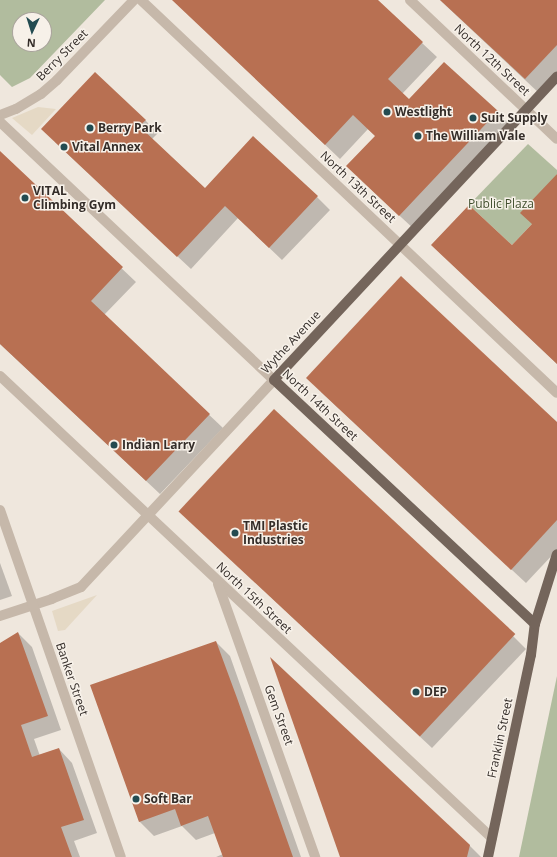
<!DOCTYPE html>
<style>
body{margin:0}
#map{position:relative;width:557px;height:857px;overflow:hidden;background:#efe7dd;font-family:"Open Sans",sans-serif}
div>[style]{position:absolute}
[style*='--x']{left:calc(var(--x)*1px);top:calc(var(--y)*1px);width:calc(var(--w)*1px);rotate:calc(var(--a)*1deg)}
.green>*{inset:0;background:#b1bc9e}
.plaza>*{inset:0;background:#e5d9c5}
.shadow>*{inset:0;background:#0003}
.building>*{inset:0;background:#b87052;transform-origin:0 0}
.minor>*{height:10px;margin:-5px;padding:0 5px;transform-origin:5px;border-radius:5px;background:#c6b8aa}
.major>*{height:10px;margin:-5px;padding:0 5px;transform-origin:5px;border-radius:5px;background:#74655b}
.dots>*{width:11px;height:11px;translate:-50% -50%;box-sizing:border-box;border:2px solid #f7f1e9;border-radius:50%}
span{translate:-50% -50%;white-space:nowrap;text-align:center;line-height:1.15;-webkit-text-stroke:3px #f7f1e9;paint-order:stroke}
.street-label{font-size:12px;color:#342d29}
.poi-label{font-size:12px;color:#342d29;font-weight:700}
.left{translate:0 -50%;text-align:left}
.park-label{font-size:12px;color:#42502f}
.north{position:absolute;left:12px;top:12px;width:40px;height:40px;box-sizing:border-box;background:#f7f1e9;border:1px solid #a9a39c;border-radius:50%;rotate:184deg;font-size:11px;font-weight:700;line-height:16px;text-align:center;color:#342d29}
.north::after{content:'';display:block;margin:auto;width:14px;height:18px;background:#234b51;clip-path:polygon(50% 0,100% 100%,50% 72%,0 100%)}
</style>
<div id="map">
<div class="green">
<div style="clip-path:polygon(evenodd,0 0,105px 0,30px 78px,12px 87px,0 75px,0 0,20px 20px,44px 20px,44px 44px,20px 44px,20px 20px)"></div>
<div style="clip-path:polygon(528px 144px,557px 170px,557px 174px,532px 224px,512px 245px,469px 205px)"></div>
<div style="clip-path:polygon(557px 676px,557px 857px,519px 857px)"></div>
</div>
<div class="plaza">
<div style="clip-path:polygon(38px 107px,56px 109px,32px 135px,12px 118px)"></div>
<div style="clip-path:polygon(97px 595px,65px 630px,58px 631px,52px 611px)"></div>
</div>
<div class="shadow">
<div style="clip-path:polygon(173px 0,376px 0,437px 57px,402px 94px,409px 101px,497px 112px,512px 126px,415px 230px,362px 181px,376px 136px,368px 129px,340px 159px)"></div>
<div style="clip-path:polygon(440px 0,557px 0,557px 78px,541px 95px)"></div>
<div style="clip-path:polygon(145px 120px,158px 133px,152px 139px,205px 189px,317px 197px,330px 210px,282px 260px,238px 218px,191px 269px,55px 142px)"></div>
<div style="clip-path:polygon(0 153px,136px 282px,104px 315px,223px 428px,160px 494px,0 344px)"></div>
<div style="clip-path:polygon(557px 176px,557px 364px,432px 245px,512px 247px,533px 225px)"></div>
<div style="clip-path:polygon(321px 392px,557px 423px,557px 550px,526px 583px)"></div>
<div style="clip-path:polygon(192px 523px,513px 636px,526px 649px,432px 748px)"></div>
<div style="clip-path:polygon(0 563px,12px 596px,0 600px)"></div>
<div style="clip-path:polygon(18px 633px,32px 647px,61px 730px,34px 739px,40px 756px,59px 749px,72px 763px,97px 833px,74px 841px,80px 857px,0 857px,0 644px)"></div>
<div style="clip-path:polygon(216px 642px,230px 656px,301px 857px,216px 857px,223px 854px,215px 833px,196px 840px,182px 826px,154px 836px,139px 821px)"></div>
<div style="clip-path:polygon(469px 845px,481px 857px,341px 857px)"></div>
</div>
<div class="building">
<div style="clip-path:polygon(172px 0,378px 0,423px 42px,388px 79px,409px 99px,444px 62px,498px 111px,399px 216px,346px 166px,375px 136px,353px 115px,325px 145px)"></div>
<div style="clip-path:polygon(440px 0,557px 0,557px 45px,525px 79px)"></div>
<div style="clip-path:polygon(95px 72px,146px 120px,139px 126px,205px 188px,253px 136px,318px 196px,269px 248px,225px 206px,177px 257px,41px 129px)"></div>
<div style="clip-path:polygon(0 151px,123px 267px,91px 301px,210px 414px,146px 481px,0 344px)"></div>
<div style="clip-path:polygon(557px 174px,557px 364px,431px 245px,469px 205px,512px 245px,532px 224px,520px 213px)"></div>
<div style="clip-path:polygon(401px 276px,557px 422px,557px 520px,511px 570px,306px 378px)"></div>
<div style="left:274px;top:409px;width:330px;height:140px;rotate:43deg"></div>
<div style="clip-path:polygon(18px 632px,48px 716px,21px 725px,32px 757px,59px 748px,84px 820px,61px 827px,72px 857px,0 857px,0 643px)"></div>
<div style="clip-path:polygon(216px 641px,237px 698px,293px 857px,223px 857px,208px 816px,181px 826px,175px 809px,139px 822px,90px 685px)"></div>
<div style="clip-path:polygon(270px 657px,470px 845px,467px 857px,340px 857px)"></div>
</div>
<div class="minor">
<div style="--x:141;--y:0;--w:572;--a:43.37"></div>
<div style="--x:410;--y:0;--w:202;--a:43.4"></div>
<div style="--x:0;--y:115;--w:17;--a:-21"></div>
<div style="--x:16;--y:109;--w:29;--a:-31"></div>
<div style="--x:41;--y:94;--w:21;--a:-41"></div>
<div style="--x:57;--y:80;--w:111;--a:-46.1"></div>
<div style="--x:0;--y:122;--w:376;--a:43.3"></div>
<div style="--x:274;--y:380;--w:283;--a:133"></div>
<div style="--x:81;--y:587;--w:31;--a:158"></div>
<div style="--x:52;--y:599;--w:55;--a:161.9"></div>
<div style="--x:0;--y:376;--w:675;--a:43.2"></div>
<div style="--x:0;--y:510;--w:367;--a:70.8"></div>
<div style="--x:218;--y:584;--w:290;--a:70.4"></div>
</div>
<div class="major">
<div style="--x:535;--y:624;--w:357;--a:-136.9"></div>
<div style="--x:274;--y:380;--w:415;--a:-47"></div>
<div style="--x:488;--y:857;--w:207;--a:-78"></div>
<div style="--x:531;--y:655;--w:31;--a:-83"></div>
<div style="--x:535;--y:624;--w:73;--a:-72.6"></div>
</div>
<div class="dots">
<div style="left:387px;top:112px;background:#234b51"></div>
<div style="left:473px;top:118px;background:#234b51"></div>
<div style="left:90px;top:128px;background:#234b51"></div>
<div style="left:418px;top:136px;background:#234b51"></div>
<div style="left:64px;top:147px;background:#234b51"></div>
<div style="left:25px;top:198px;background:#234b51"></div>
<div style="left:114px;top:445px;background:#234b51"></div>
<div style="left:235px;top:533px;background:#234b51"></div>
<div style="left:416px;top:692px;background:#234b51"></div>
<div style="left:136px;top:799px;background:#234b51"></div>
</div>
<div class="street-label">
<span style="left:62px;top:55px;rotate:-45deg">Berry Street</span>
<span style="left:492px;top:60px;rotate:43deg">North 12th Street</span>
<span style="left:358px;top:187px;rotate:43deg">North 13th Street</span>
<span style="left:291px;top:342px;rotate:-47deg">Wythe Avenue</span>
<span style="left:320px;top:405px;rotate:43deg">North 14th Street</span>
<span style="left:254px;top:598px;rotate:43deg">North 15th Street</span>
<span style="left:72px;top:679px;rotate:71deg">Banker Street</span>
<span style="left:279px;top:715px;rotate:70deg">Gem Street</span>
<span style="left:500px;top:738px;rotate:-78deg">Franklin Street</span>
</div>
<div class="poi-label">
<span class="left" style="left:395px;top:112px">Westlight</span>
<span class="left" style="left:481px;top:118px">Suit Supply</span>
<span class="left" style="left:98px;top:128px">Berry Park</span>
<span class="left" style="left:426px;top:136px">The William Vale</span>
<span class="left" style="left:72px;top:147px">Vital Annex</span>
<span class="left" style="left:33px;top:198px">VITAL<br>Climbing Gym</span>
<span class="left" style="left:122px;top:445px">Indian Larry</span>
<span class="left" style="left:243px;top:533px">TMI Plastic<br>Industries</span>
<span class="left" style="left:424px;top:692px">DEP</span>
<span class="left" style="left:144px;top:799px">Soft Bar</span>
</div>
<div class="park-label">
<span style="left:501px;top:204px">Public Plaza</span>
</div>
<div class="north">N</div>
</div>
